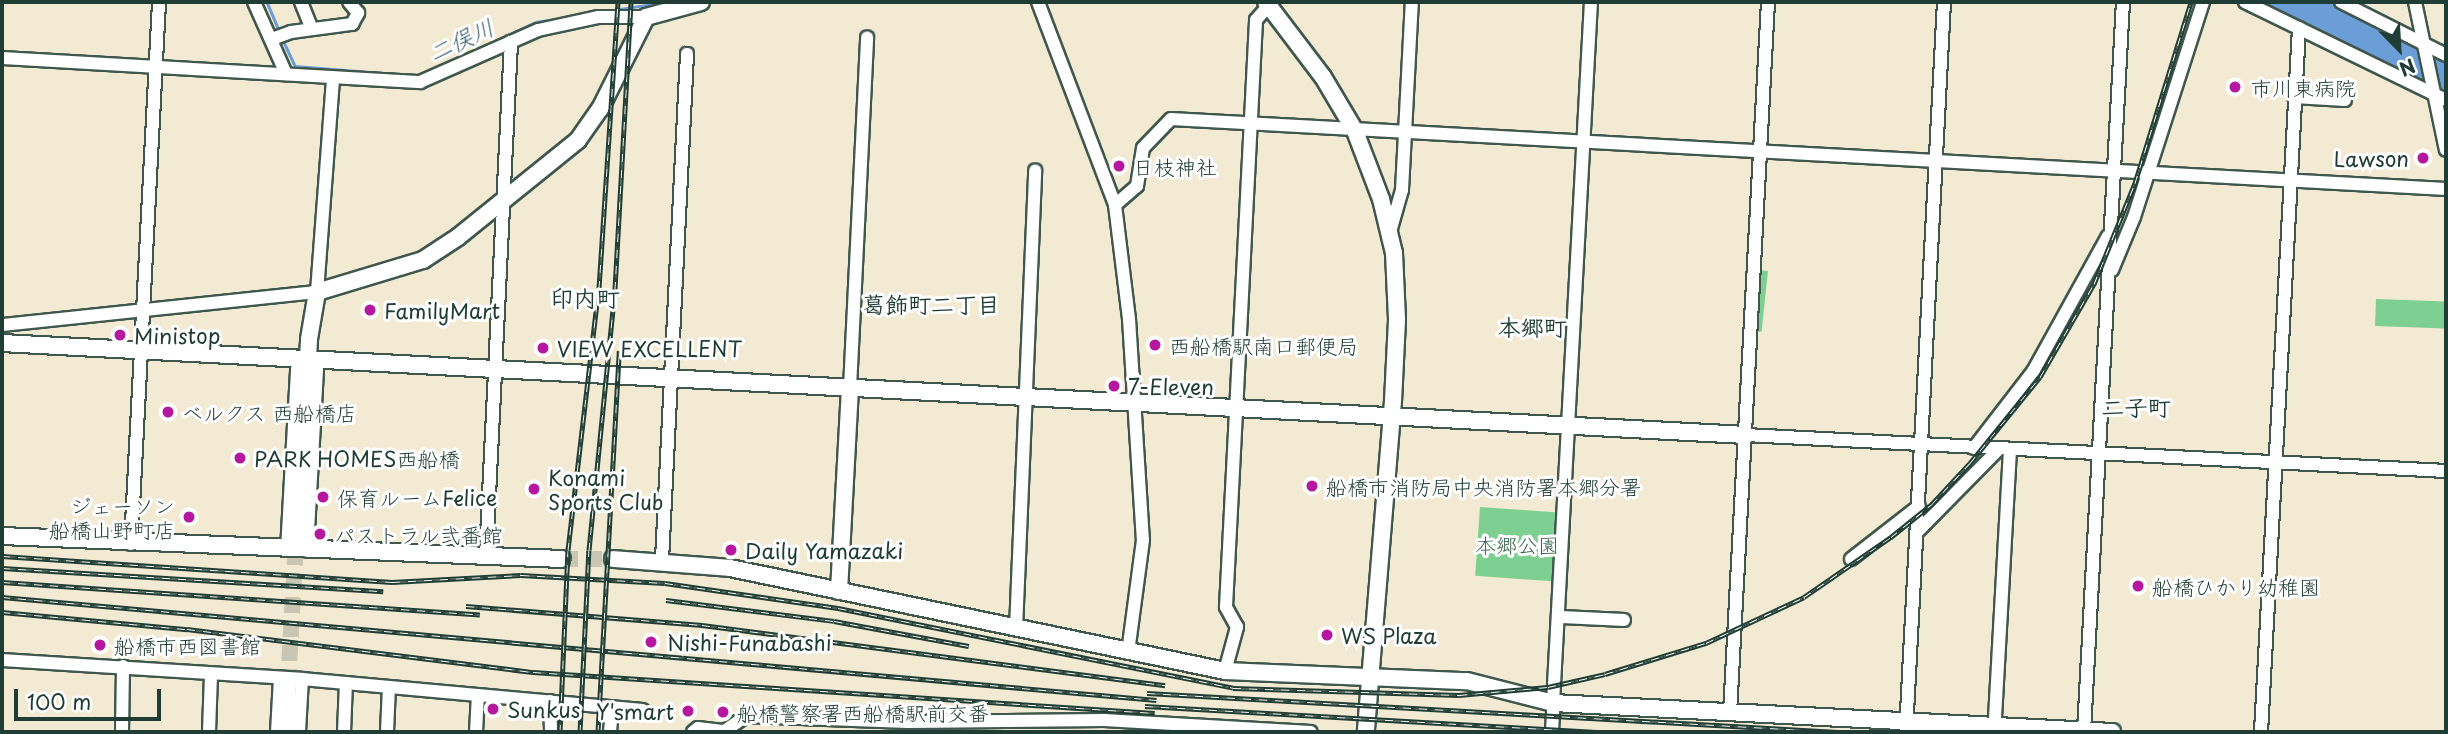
<!DOCTYPE html>
<meta charset="utf-8">
<style>
body{margin:0}
#map{position:relative;width:2448px;height:734px;overflow:hidden;background:#f3ead3;font-family:"Playpen Sans","Klee One",sans-serif}
div>[style]{position:absolute}
[style*='--x']{left:calc(var(--x)*1px);top:calc(var(--y)*1px);width:calc(var(--w)*1px);rotate:calc(var(--a)*1deg)}
.green>*{inset:0;background:#7ed092;transform-origin:0 0}
.water>*{inset:0;background:#6b9ed6}
.stream>*{height:2.5px;margin:-1.25px;padding:0 1.25px;transform-origin:1.25px;border-radius:1.25px;background:#6b9ed6}
.secondary-tunnel>*{height:16px;margin-top:-8px;transform-origin:0;background:repeating-linear-gradient(90deg,#c9c7b3 0 16px,transparent 0 24px)}
.roads{filter:drop-shadow(2px 0 #3f574c) drop-shadow(-2px 0 #3f574c) drop-shadow(0 2px #3f574c) drop-shadow(0 -2px #3f574c)}
.street>*{height:12px;margin:-6px;padding:0 6px;transform-origin:6px;border-radius:6px;background:#fff}
.secondary>*{height:16px;margin:-8px;padding:0 8px;transform-origin:8px;border-radius:8px;background:#fff}
.rail>*{height:5px;margin-top:-2.5px;transform-origin:0;background:repeating-linear-gradient(90deg,#fff 0 8px,#1f3d34 0 16px);box-sizing:border-box;border-block:2px solid #1f3d34}
.dots>*{width:19px;height:19px;translate:-50% -50%;box-sizing:border-box;border:4px solid #fff;border-radius:50%}
span{translate:-50% -50%;white-space:nowrap;text-align:center;line-height:1.15;-webkit-text-stroke:6px #fff;paint-order:stroke}
.poi-label{font-size:21px;color:#1f3d34}
.left{translate:0 -50%;text-align:left}
.right{translate:-100% -50%;text-align:right}
.park-label{font-size:21px;color:#37624c}
.water-label{font-size:23px;color:#3a5f6d;font-style:italic}
.neighbourhood-label{font-size:23px;color:#1f3d34;font-weight:700}
.frame{position:absolute;inset:0;border:4px solid #1f3d34;pointer-events:none}
.north{position:absolute;left:2364px;top:14px;width:70px;height:70px;-webkit-text-stroke:5px #fff;paint-order:stroke;rotate:156deg;font-size:19px;font-weight:700;line-height:28px;text-align:center;color:#1f3d34}
.north::after{content:'';display:block;margin:auto;width:24px;height:32px;background:#1f3d34;clip-path:polygon(50% 0,100% 100%,50% 72%,0 100%)}
.scale{position:absolute;left:14px;top:689px;width:147px;height:32px;box-sizing:border-box;border:4px solid #1f3d34;border-top:0;padding-left:9px;font-size:21px;line-height:24px;white-space:nowrap;color:#1f3d34;-webkit-text-stroke:5px #fff;paint-order:stroke}
</style>
<div id="map">
<div class="green">
<div style="left:1758px;top:270px;width:10px;height:61px;rotate:6deg"></div>
<div style="left:2376px;top:299px;width:70px;height:27px;rotate:2deg"></div>
<div style="left:1480px;top:507px;width:78px;height:69px;rotate:4deg"></div>
</div>
<div class="water">
<div style="clip-path:polygon(2252px 2px,2328px 2px,2446px 60px,2446px 95px)"></div>
</div>
<div class="stream">
<div style="--x:267;--y:2;--w:30;--a:67"></div>
<div style="--x:283;--y:40;--w:29;--a:65"></div>
<div style="--x:295;--y:66;--w:125;--a:4.6"></div>
<div style="--x:420;--y:76;--w:128;--a:-25"></div>
<div style="--x:536;--y:22;--w:131;--a:-8.8"></div>
</div>
<div class="secondary-tunnel">
<div style="--x:562;--y:559;--w:51;--a:0"></div>
<div style="--x:288;--y:685;--w:143;--a:-86.8"></div>
</div>
<div class="roads">
<div class="street">
<div style="--x:254;--y:2;--w:79;--a:66"></div>
<div style="--x:301;--y:2;--w:29;--a:68"></div>
<div style="--x:1038;--y:2;--w:217;--a:69.2"></div>
<div style="--x:1115;--y:205;--w:115;--a:83"></div>
<div style="--x:1129;--y:319;--w:221;--a:86.4"></div>
<div style="--x:1143;--y:540;--w:114;--a:97.6"></div>
<div style="--x:2245;--y:2;--w:224;--a:26"></div>
<div style="--x:2341;--y:2;--w:118;--a:26.8"></div>
<div style="--x:2415;--y:2;--w:151;--a:78.2"></div>
<div style="--x:272;--y:39;--w:20;--a:-20"></div>
<div style="--x:291;--y:32;--w:62;--a:-7.5"></div>
<div style="--x:352;--y:24;--w:13;--a:-61"></div>
<div style="--x:358;--y:13;--w:14;--a:-129"></div>
<div style="--x:2;--y:58;--w:419;--a:3.3"></div>
<div style="--x:420;--y:82;--w:129;--a:-23.8"></div>
<div style="--x:538;--y:30;--w:61;--a:-12.2"></div>
<div style="--x:598;--y:17;--w:48;--a:0"></div>
<div style="--x:2294;--y:97;--w:51;--a:3.4"></div>
<div style="--x:1115;--y:205;--w:29;--a:-41"></div>
<div style="--x:1137;--y:186;--w:38;--a:-81"></div>
<div style="--x:1143;--y:148;--w:40;--a:-46"></div>
<div style="--x:1171;--y:119;--w:1277;--a:3.14"></div>
<div style="--x:1390;--y:232;--w:44;--a:-74.1"></div>
<div style="--x:1402;--y:190;--w:188;--a:-87"></div>
<div style="--x:2112;--y:270;--w:57;--a:-67.5"></div>
<div style="--x:2134;--y:217;--w:226;--a:-72.2"></div>
<div style="--x:2;--y:325;--w:317;--a:-6"></div>
<div style="--x:317;--y:292;--w:215;--a:-85.7"></div>
<div style="--x:850;--y:388;--w:351;--a:-87.2"></div>
<div style="--x:1745;--y:435;--w:702;--a:2.94"></div>
<div style="--x:1974;--y:448;--w:98;--a:-52.4"></div>
<div style="--x:2034;--y:370;--w:153;--a:-61.1"></div>
<div style="--x:1918;--y:531;--w:115;--a:-45.4"></div>
<div style="--x:131;--y:544;--w:543;--a:-87.04"></div>
<div style="--x:287;--y:550;--w:181;--a:-86.8"></div>
<div style="--x:297;--y:369;--w:13;--a:-42"></div>
<div style="--x:307;--y:360;--w:14;--a:45"></div>
<div style="--x:317;--y:370;--w:181;--a:93.2"></div>
<div style="--x:486;--y:557;--w:516;--a:-87.22"></div>
<div style="--x:1851;--y:559;--w:86;--a:-37.9"></div>
<div style="--x:662;--y:560;--w:507;--a:-87.17"></div>
<div style="--x:1562;--y:617;--w:62;--a:2.8"></div>
<div style="--x:1016;--y:629;--w:459;--a:-87.6"></div>
<div style="--x:2;--y:660;--w:301;--a:3.6"></div>
<div style="--x:302;--y:679;--w:342;--a:5.2"></div>
<div style="--x:1225;--y:671;--w:46;--a:-74.7"></div>
<div style="--x:1237;--y:627;--w:23;--a:-119"></div>
<div style="--x:1226;--y:607;--w:588;--a:-87.07"></div>
<div style="--x:1256;--y:20;--w:20;--a:-49"></div>
<div style="--x:550;--y:701;--w:31;--a:88"></div>
<div style="--x:1553;--y:703;--w:702;--a:-86.9"></div>
<div style="--x:1730;--y:713;--w:712;--a:-86.94"></div>
<div style="--x:1995;--y:718;--w:268;--a:-86.8"></div>
<div style="--x:726;--y:730;--w:24;--a:-35"></div>
<div style="--x:746;--y:716;--w:162;--a:2.1"></div>
<div style="--x:908;--y:722;--w:196;--a:-0.6"></div>
<div style="--x:1104;--y:720;--w:207;--a:3.3"></div>
<div style="--x:2084;--y:731;--w:730;--a:-86.94"></div>
<div style="--x:122;--y:732;--w:66;--a:-89.1"></div>
<div style="--x:209;--y:732;--w:58;--a:-88"></div>
<div style="--x:277;--y:732;--w:54;--a:-86.8"></div>
<div style="--x:299;--y:732;--w:53;--a:-86.8"></div>
<div style="--x:344;--y:732;--w:49;--a:-87.7"></div>
<div style="--x:387;--y:732;--w:45;--a:-87.5"></div>
<div style="--x:476;--y:732;--w:37;--a:-87"></div>
<div style="--x:610;--y:732;--w:25;--a:-85"></div>
<div style="--x:693;--y:732;--w:6;--a:-39"></div>
<div style="--x:698;--y:728;--w:31;--a:7"></div>
<div style="--x:1552;--y:732;--w:22;--a:-87"></div>
<div style="--x:1906;--y:732;--w:731;--a:-87.02"></div>
<div style="--x:2261;--y:732;--w:705;--a:-86.91"></div>
</div>
<div class="secondary">
<div style="--x:1266;--y:2;--w:94;--a:52.8"></div>
<div style="--x:1323;--y:77;--w:63;--a:59.3"></div>
<div style="--x:1355;--y:131;--w:73;--a:69.1"></div>
<div style="--x:1381;--y:199;--w:56;--a:76.5"></div>
<div style="--x:1394;--y:253;--w:67;--a:87.4"></div>
<div style="--x:1397;--y:320;--w:81;--a:92.8"></div>
<div style="--x:1393;--y:401;--w:332;--a:94.7"></div>
<div style="--x:2;--y:343;--w:1745;--a:3.02"></div>
<div style="--x:2;--y:536;--w:560;--a:2.35"></div>
<div style="--x:296;--y:542;--w:203;--a:-86.3"></div>
<div style="--x:309;--y:339;--w:48;--a:-80.3"></div>
<div style="--x:317;--y:292;--w:111;--a:-16.8"></div>
<div style="--x:423;--y:260;--w:42;--a:-33.3"></div>
<div style="--x:458;--y:237;--w:154;--a:-38.9"></div>
<div style="--x:578;--y:140;--w:38;--a:-55"></div>
<div style="--x:600;--y:109;--w:103;--a:-63.4"></div>
<div style="--x:646;--y:17;--w:57;--a:-15.3"></div>
<div style="--x:613;--y:559;--w:117;--a:4.4"></div>
<div style="--x:730;--y:568;--w:506;--a:11.75"></div>
<div style="--x:1225;--y:671;--w:242;--a:2.4"></div>
<div style="--x:1467;--y:681;--w:89;--a:14.3"></div>
<div style="--x:1553;--y:703;--w:560;--a:2.97"></div>
<div style="--x:839;--y:591;--w:203;--a:-86.9"></div>
<div style="--x:286;--y:732;--w:47;--a:-87.6"></div>
</div>
</div>
<div class="rail">
<div style="--x:2;--y:556;--w:391;--a:3.8"></div>
<div style="--x:392;--y:582;--w:129;--a:-3.1"></div>
<div style="--x:521;--y:575;--w:144;--a:3.2"></div>
<div style="--x:665;--y:583;--w:175;--a:8.2"></div>
<div style="--x:838;--y:608;--w:403;--a:11.4"></div>
<div style="--x:1233;--y:688;--w:226;--a:1.8"></div>
<div style="--x:1459;--y:695;--w:89;--a:-5.1"></div>
<div style="--x:1548;--y:687;--w:58;--a:-12.8"></div>
<div style="--x:1605;--y:674;--w:106;--a:-17.1"></div>
<div style="--x:1706;--y:643;--w:108;--a:-25.1"></div>
<div style="--x:1804;--y:597;--w:106;--a:-34.6"></div>
<div style="--x:1891;--y:537;--w:53;--a:-38.8"></div>
<div style="--x:1932;--y:504;--w:56;--a:-47.2"></div>
<div style="--x:1970;--y:463;--w:111;--a:-50.9"></div>
<div style="--x:2040;--y:377;--w:108;--a:-59.9"></div>
<div style="--x:2094;--y:284;--w:109;--a:-67.9"></div>
<div style="--x:2135;--y:183;--w:189;--a:-72.8"></div>
<div style="--x:2;--y:568;--w:382;--a:3.5"></div>
<div style="--x:2;--y:582;--w:479;--a:3.9"></div>
<div style="--x:2;--y:597;--w:1159;--a:5.1"></div>
<div style="--x:666;--y:600;--w:169;--a:7.1"></div>
<div style="--x:834;--y:621;--w:137;--a:10.5"></div>
<div style="--x:466;--y:606;--w:237;--a:4.6"></div>
<div style="--x:702;--y:625;--w:467;--a:7.4"></div>
<div style="--x:2;--y:612;--w:186;--a:5.3"></div>
<div style="--x:187;--y:629;--w:349;--a:7.1"></div>
<div style="--x:533;--y:672;--w:623;--a:3.77"></div>
<div style="--x:1147;--y:693;--w:692;--a:3.23"></div>
<div style="--x:1145;--y:706;--w:457;--a:3.3"></div>
<div style="--x:560;--y:732;--w:182;--a:-87.5"></div>
<div style="--x:568;--y:550;--w:264;--a:-83.3"></div>
<div style="--x:599;--y:288;--w:287;--a:-86.2"></div>
<div style="--x:580;--y:732;--w:182;--a:-87.2"></div>
<div style="--x:589;--y:550;--w:262;--a:-84.3"></div>
<div style="--x:615;--y:289;--w:287;--a:-86.8"></div>
<div style="--x:598;--y:732;--w:382;--a:-86.8"></div>
</div>
<div class="dots">
<div style="left:2235px;top:87px;background:#b5179e"></div>
<div style="left:2423px;top:158px;background:#b5179e"></div>
<div style="left:1119px;top:166px;background:#b5179e"></div>
<div style="left:370px;top:310px;background:#b5179e"></div>
<div style="left:120px;top:335px;background:#b5179e"></div>
<div style="left:1155px;top:345px;background:#b5179e"></div>
<div style="left:543px;top:348px;background:#b5179e"></div>
<div style="left:1114px;top:386px;background:#b5179e"></div>
<div style="left:168px;top:412px;background:#b5179e"></div>
<div style="left:240px;top:458px;background:#b5179e"></div>
<div style="left:1312px;top:486px;background:#b5179e"></div>
<div style="left:534px;top:489px;background:#b5179e"></div>
<div style="left:323px;top:497px;background:#b5179e"></div>
<div style="left:189px;top:517px;background:#b5179e"></div>
<div style="left:320px;top:534px;background:#b5179e"></div>
<div style="left:731px;top:550px;background:#b5179e"></div>
<div style="left:2138px;top:586px;background:#b5179e"></div>
<div style="left:1327px;top:635px;background:#b5179e"></div>
<div style="left:651px;top:642px;background:#b5179e"></div>
<div style="left:100px;top:645px;background:#b5179e"></div>
<div style="left:493px;top:709px;background:#b5179e"></div>
<div style="left:688px;top:711px;background:#b5179e"></div>
<div style="left:723px;top:712px;background:#b5179e"></div>
</div>
<div class="poi-label">
<span class="left" style="left:2251px;top:87px">市川東病院</span>
<span class="right" style="left:2409px;top:158px">Lawson</span>
<span class="left" style="left:1133px;top:166px">日枝神社</span>
<span class="left" style="left:384px;top:310px">FamilyMart</span>
<span class="left" style="left:134px;top:335px">Ministop</span>
<span class="left" style="left:1169px;top:345px">西船橋駅南口郵便局</span>
<span class="left" style="left:557px;top:348px">VIEW EXCELLENT</span>
<span class="left" style="left:1128px;top:386px">7-Eleven</span>
<span class="left" style="left:182px;top:412px">ベルクス 西船橋店</span>
<span class="left" style="left:254px;top:458px">PARK HOMES西船橋</span>
<span class="left" style="left:548px;top:489px">Konami<br>Sports Club</span>
<span class="left" style="left:1326px;top:486px">船橋市消防局中央消防署本郷分署</span>
<span class="left" style="left:337px;top:497px">保育ルームFelice</span>
<span class="right" style="left:175px;top:517px">ジェーソン<br>船橋山野町店</span>
<span class="left" style="left:334px;top:534px">パストラル弐番館</span>
<span class="left" style="left:745px;top:550px">Daily Yamazaki</span>
<span class="left" style="left:2152px;top:586px">船橋ひかり幼稚園</span>
<span class="left" style="left:1341px;top:635px">WS Plaza</span>
<span class="left" style="left:667px;top:642px">Nishi-Funabashi</span>
<span class="left" style="left:114px;top:645px">船橋市西図書館</span>
<span class="left" style="left:507px;top:709px">Sunkus</span>
<span class="right" style="left:674px;top:711px">Y'smart</span>
<span class="left" style="left:737px;top:712px">船橋警察署西船橋駅前交番</span>
</div>
<div class="park-label">
<span style="left:1517px;top:544px">本郷公園</span>
</div>
<div class="water-label">
<span style="left:461px;top:40px;rotate:-25deg">二俣川</span>
</div>
<div class="neighbourhood-label">
<span style="left:585px;top:298px">印内町</span>
<span style="left:931px;top:304px">葛飾町二丁目</span>
<span style="left:1532px;top:327px">本郷町</span>
<span style="left:2136px;top:407px">二子町</span>
</div>
<div class="frame"></div>
<div class="north">N</div>
<div class="scale">100 m</div>
</div>
